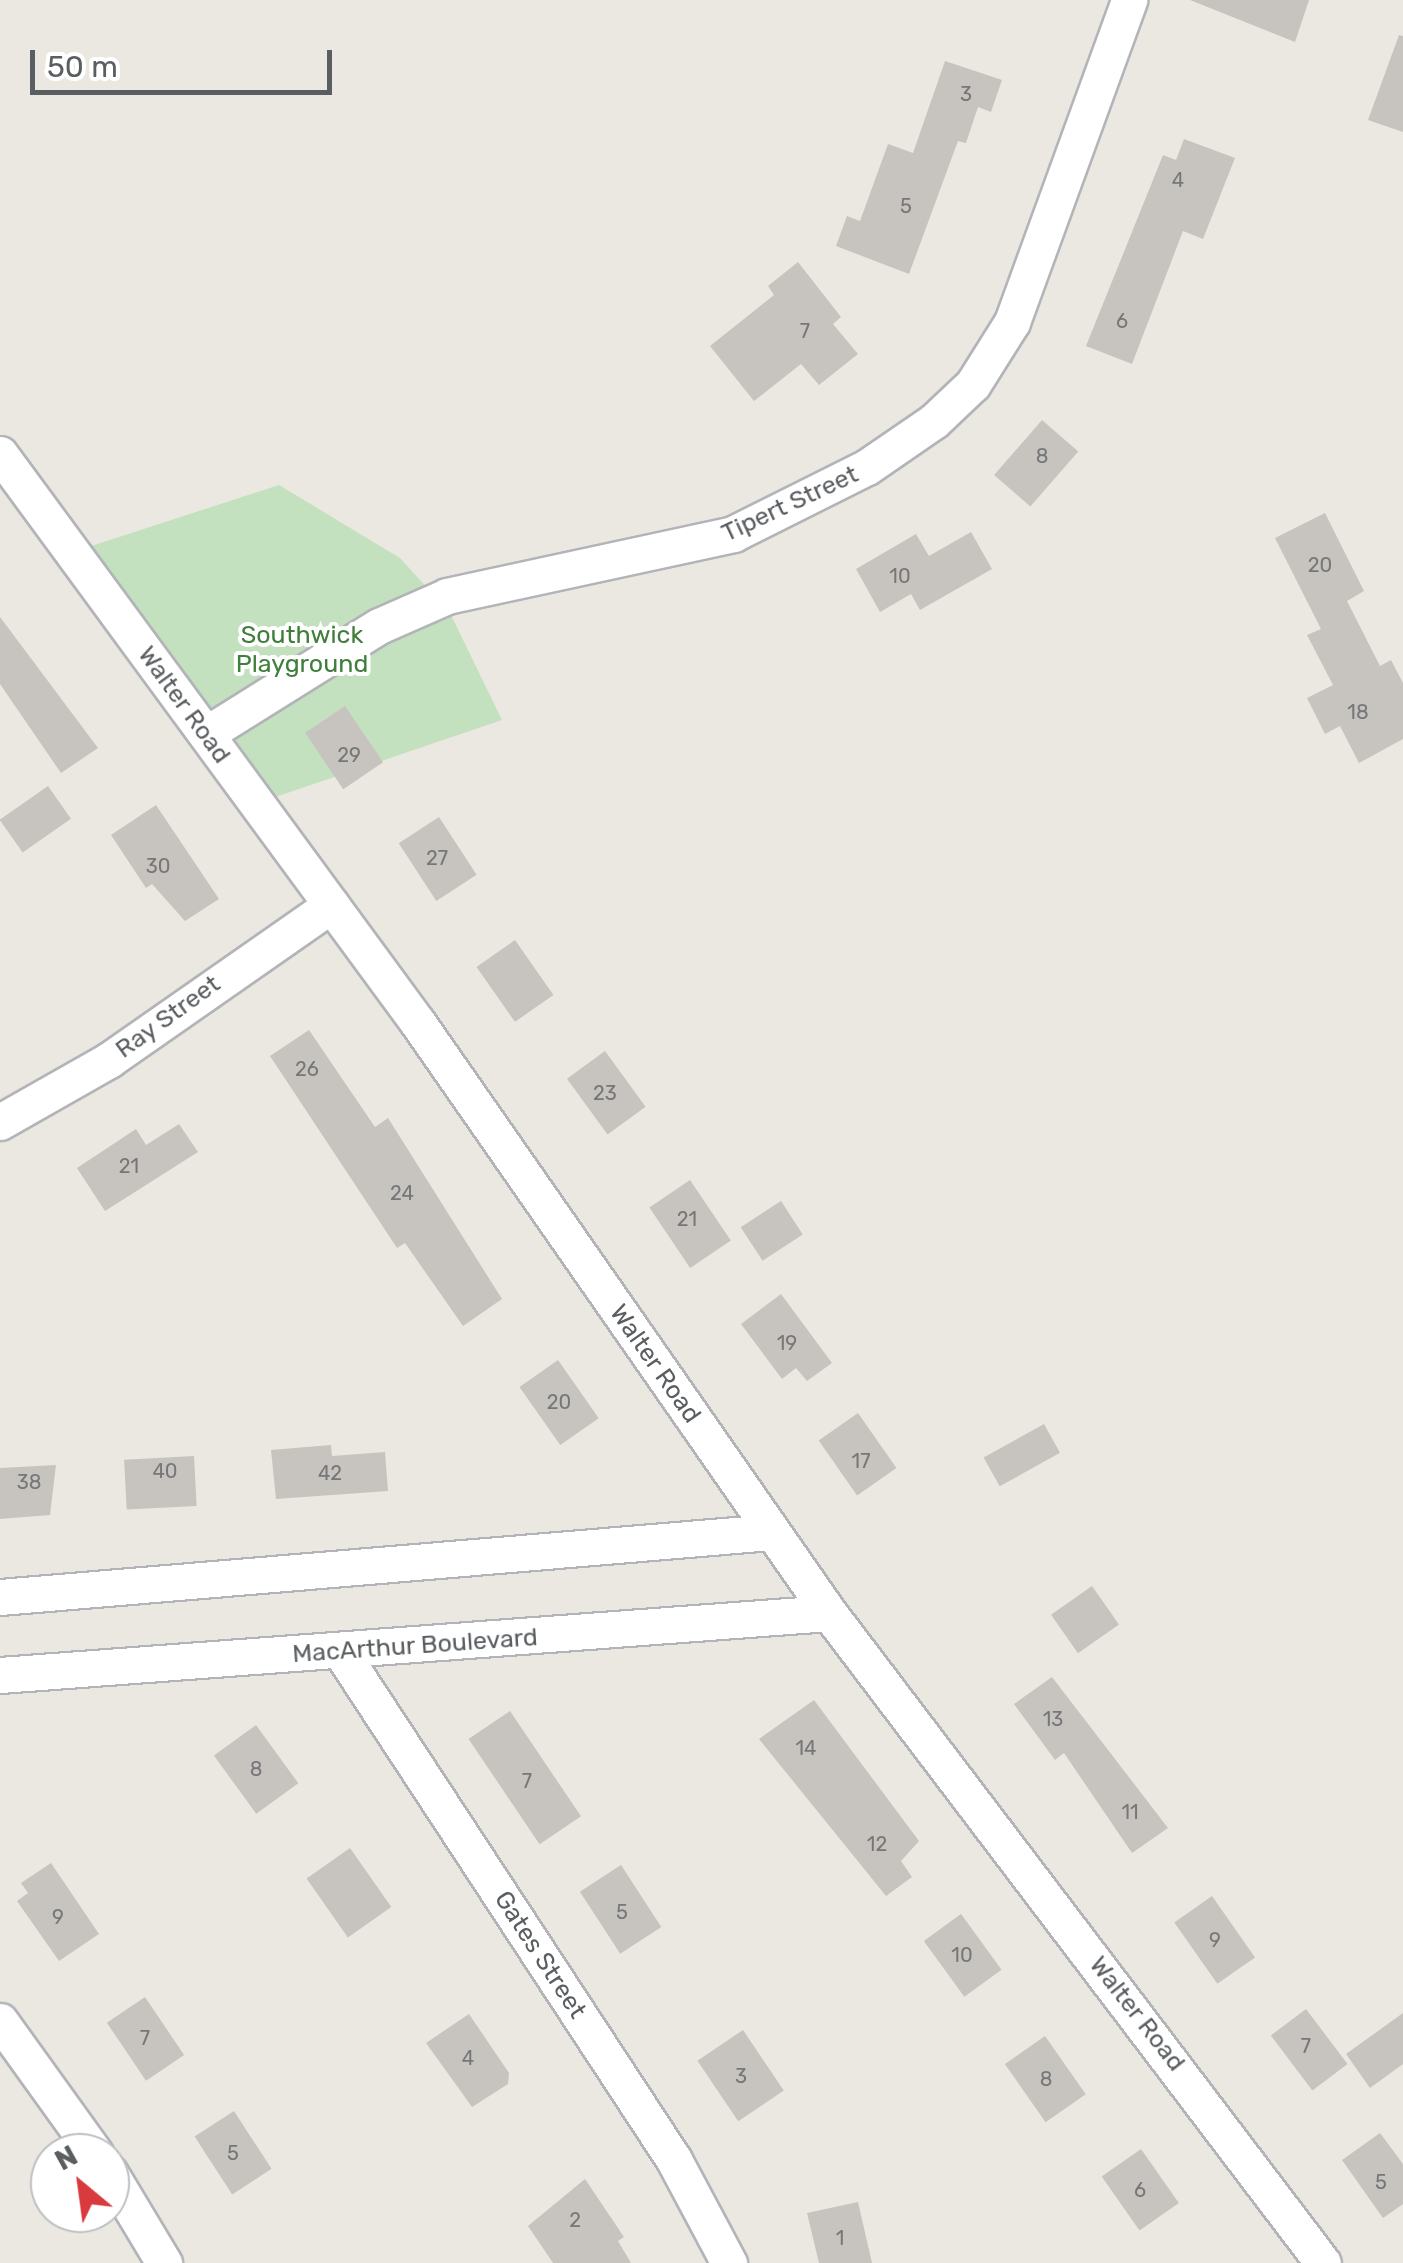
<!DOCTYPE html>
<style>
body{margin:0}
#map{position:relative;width:1403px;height:2263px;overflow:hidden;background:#ebe8e1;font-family:Rubik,sans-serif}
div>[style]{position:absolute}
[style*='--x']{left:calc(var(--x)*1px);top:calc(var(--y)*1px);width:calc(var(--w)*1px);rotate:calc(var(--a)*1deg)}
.green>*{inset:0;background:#c3e1bf}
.building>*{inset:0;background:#c7c3be;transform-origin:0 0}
.roads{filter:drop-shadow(2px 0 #b2b4b8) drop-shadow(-2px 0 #b2b4b8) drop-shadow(0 2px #b2b4b8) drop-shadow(0 -2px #b2b4b8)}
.minor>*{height:35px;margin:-17.5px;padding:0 17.5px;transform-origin:17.5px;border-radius:17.5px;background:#fff}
span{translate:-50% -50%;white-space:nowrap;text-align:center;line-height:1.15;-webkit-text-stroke:8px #fff;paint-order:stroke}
.number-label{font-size:20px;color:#757778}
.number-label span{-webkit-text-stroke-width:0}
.street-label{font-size:25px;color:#5a5e61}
.park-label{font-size:25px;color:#3f7e3b}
.north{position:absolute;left:30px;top:2133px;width:100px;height:100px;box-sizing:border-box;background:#fff;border:2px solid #bdbfc0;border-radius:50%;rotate:331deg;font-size:28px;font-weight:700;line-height:40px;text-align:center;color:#5a5e61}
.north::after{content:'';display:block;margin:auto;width:35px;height:45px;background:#d83a3e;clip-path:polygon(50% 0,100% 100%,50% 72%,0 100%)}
.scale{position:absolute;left:30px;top:50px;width:302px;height:45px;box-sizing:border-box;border:5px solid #5a5e61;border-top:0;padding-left:12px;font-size:30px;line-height:35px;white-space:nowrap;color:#5a5e61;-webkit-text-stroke:8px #fff;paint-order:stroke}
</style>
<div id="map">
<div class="green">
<div style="clip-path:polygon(279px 485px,400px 558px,450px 613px,502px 720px,252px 805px,79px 550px)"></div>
</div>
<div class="building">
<div style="clip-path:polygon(1190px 0,1309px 0,1295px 42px)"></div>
<div style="clip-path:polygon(1399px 35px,1403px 36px,1403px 132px,1368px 120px)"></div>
<div style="clip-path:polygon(945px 61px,1002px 80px,991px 112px,978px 107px,966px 143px,958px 141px,909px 274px,836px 246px,847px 216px,860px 221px,888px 144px,913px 153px)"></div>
<div style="clip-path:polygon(1184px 139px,1235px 158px,1203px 239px,1183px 231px,1132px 364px,1086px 346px,1163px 155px,1176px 160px)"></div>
<div style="clip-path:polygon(798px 262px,841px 317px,833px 324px,858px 354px,819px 385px,801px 364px,754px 401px,710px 346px,774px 295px,768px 286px)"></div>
<div style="left:1042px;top:420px;width:48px;height:73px;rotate:41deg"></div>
<div style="clip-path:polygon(1325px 513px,1364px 591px,1347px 601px,1380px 666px,1391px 660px,1403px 683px,1403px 739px,1359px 763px,1340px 726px,1325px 734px,1307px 698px,1333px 685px,1307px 635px,1321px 629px,1275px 538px)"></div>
<div style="clip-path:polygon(971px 532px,992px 569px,920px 610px,911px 594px,880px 612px,856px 569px,916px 534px,929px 556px)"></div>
<div style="clip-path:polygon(0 617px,98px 748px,61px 773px,0 684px)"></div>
<div style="left:345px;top:706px;width:68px;height:48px;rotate:56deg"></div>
<div style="left:48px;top:786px;width:40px;height:59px;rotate:55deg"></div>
<div style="clip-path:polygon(156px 805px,219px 899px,185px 921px,152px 884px,146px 888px,111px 835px)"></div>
<div style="left:439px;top:817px;width:69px;height:48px;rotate:57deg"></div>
<div style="left:515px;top:940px;width:67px;height:47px;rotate:55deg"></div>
<div style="clip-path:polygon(309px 1030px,375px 1127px,388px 1118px,502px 1299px,463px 1326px,405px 1243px,397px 1248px,270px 1056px)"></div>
<div style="left:605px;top:1051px;width:69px;height:47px;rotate:54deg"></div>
<div style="clip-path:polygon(179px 1124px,198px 1152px,105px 1211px,77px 1168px,136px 1129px,146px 1145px)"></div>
<div style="left:690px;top:1180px;width:73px;height:49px;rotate:56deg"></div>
<div style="left:781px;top:1201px;width:40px;height:48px;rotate:57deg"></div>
<div style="clip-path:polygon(781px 1294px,832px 1363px,807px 1381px,796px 1368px,782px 1379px,741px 1324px)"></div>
<div style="left:558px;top:1360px;width:71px;height:47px;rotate:55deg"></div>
<div style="left:858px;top:1413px;width:67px;height:48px;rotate:55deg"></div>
<div style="left:1044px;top:1424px;width:33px;height:69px;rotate:61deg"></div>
<div style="clip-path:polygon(331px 1445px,332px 1456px,385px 1452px,388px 1491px,276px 1499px,271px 1450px)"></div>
<div style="left:194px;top:1456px;width:50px;height:70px;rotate:87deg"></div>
<div style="clip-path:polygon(56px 1465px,50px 1515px,0 1519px,0 1468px)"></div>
<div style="left:1092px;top:1586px;width:47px;height:50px;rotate:55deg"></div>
<div style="clip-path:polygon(1052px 1677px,1168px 1828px,1132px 1853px,1064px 1753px,1055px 1760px,1014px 1704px)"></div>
<div style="clip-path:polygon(814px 1700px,919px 1841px,901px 1861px,912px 1877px,886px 1896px,759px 1739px)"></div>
<div style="left:510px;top:1711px;width:127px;height:50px;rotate:56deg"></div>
<div style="left:256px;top:1725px;width:72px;height:52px;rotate:54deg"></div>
<div style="left:350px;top:1848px;width:72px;height:53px;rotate:55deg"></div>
<div style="clip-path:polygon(51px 1863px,99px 1934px,59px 1961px,17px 1901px,28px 1893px,21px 1883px)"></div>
<div style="left:621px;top:1865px;width:74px;height:49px;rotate:57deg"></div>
<div style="left:1212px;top:1896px;width:75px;height:46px;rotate:55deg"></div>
<div style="left:961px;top:1914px;width:69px;height:46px;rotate:54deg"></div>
<div style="left:145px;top:1997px;width:70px;height:46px;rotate:56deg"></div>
<div style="left:1306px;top:2009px;width:69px;height:44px;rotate:53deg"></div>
<div style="clip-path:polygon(1403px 2013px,1403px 2064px,1370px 2088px,1346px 2054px)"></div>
<div style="clip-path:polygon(469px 2014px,509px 2073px,508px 2084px,472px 2107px,426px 2043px)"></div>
<div style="left:743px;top:2030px;width:73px;height:55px;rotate:56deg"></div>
<div style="left:1045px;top:2036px;width:71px;height:49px;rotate:55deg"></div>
<div style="left:234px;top:2111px;width:69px;height:47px;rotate:57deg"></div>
<div style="clip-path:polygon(1380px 2133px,1403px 2164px,1403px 2204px,1383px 2218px,1342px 2160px)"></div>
<div style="left:1141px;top:2149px;width:66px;height:48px;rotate:55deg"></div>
<div style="clip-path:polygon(585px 2179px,624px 2237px,618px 2241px,631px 2263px,553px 2263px,528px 2226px)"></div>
<div style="clip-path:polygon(858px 2202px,872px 2263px,819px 2263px,807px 2213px)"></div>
</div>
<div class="roads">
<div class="minor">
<div style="--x:0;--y:454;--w:706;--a:53.7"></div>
<div style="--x:418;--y:1023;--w:719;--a:55.14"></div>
<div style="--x:829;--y:1613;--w:816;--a:52.77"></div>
<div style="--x:206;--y:734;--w:204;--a:-32"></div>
<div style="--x:379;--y:626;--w:74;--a:-23.8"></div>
<div style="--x:447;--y:596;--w:293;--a:-12.2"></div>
<div style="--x:733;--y:534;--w:150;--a:-26.6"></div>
<div style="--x:867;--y:467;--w:81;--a:-34.5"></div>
<div style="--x:934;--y:421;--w:54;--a:-43.5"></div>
<div style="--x:973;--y:384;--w:73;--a:-57.8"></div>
<div style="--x:1012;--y:322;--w:343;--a:-70"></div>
<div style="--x:0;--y:1122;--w:125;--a:-29.6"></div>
<div style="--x:109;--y:1060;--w:271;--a:-34.9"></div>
<div style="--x:0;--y:1597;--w:774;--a:-4.82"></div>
<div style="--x:341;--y:1652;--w:607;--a:56.75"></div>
<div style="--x:674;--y:2160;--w:117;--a:61.9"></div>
<div style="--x:0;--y:1675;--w:831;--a:-4.28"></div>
<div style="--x:0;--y:2021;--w:163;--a:54.3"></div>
<div style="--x:110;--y:2173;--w:105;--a:59"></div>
</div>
</div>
<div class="number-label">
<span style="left:966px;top:94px">3</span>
<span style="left:1178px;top:180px">4</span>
<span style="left:906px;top:206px">5</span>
<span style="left:1122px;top:321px">6</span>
<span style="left:805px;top:331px">7</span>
<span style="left:1042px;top:456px">8</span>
<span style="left:1320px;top:565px">20</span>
<span style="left:900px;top:576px">10</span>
<span style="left:1358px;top:712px">18</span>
<span style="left:349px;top:755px">29</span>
<span style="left:437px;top:858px">27</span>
<span style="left:158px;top:866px">30</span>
<span style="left:307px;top:1069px">26</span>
<span style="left:605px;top:1093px">23</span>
<span style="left:129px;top:1166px">21</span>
<span style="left:402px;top:1193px">24</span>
<span style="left:687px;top:1219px">21</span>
<span style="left:787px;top:1343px">19</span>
<span style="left:559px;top:1402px">20</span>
<span style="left:861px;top:1461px">17</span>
<span style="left:165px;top:1471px">40</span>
<span style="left:330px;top:1473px">42</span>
<span style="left:29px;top:1482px">38</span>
<span style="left:1053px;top:1719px">13</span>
<span style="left:806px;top:1748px">14</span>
<span style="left:256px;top:1769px">8</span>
<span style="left:527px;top:1781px">7</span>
<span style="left:1130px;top:1812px">11</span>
<span style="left:877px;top:1844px">12</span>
<span style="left:622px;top:1912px">5</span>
<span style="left:58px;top:1917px">9</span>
<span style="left:1215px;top:1940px">9</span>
<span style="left:962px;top:1955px">10</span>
<span style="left:145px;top:2038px">7</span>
<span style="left:1306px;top:2046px">7</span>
<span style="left:468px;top:2058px">4</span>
<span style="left:741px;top:2076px">3</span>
<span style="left:1046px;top:2079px">8</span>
<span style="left:233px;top:2153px">5</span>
<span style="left:1381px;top:2182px">5</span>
<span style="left:1140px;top:2190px">6</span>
<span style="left:575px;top:2220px">2</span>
<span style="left:840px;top:2238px">1</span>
</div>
<div class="street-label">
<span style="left:790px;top:504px;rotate:-25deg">Tipert Street</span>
<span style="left:184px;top:705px;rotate:54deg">Walter Road</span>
<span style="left:168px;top:1017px;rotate:-36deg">Ray Street</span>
<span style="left:655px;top:1364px;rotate:55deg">Walter Road</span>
<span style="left:415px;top:1646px;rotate:-4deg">MacArthur Boulevard</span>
<span style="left:540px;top:1955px;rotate:57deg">Gates Street</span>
<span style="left:1137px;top:2014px;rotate:52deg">Walter Road</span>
</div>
<div class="park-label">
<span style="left:302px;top:650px">Southwick<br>Playground</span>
</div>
<div class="north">N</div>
<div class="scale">50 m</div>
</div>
